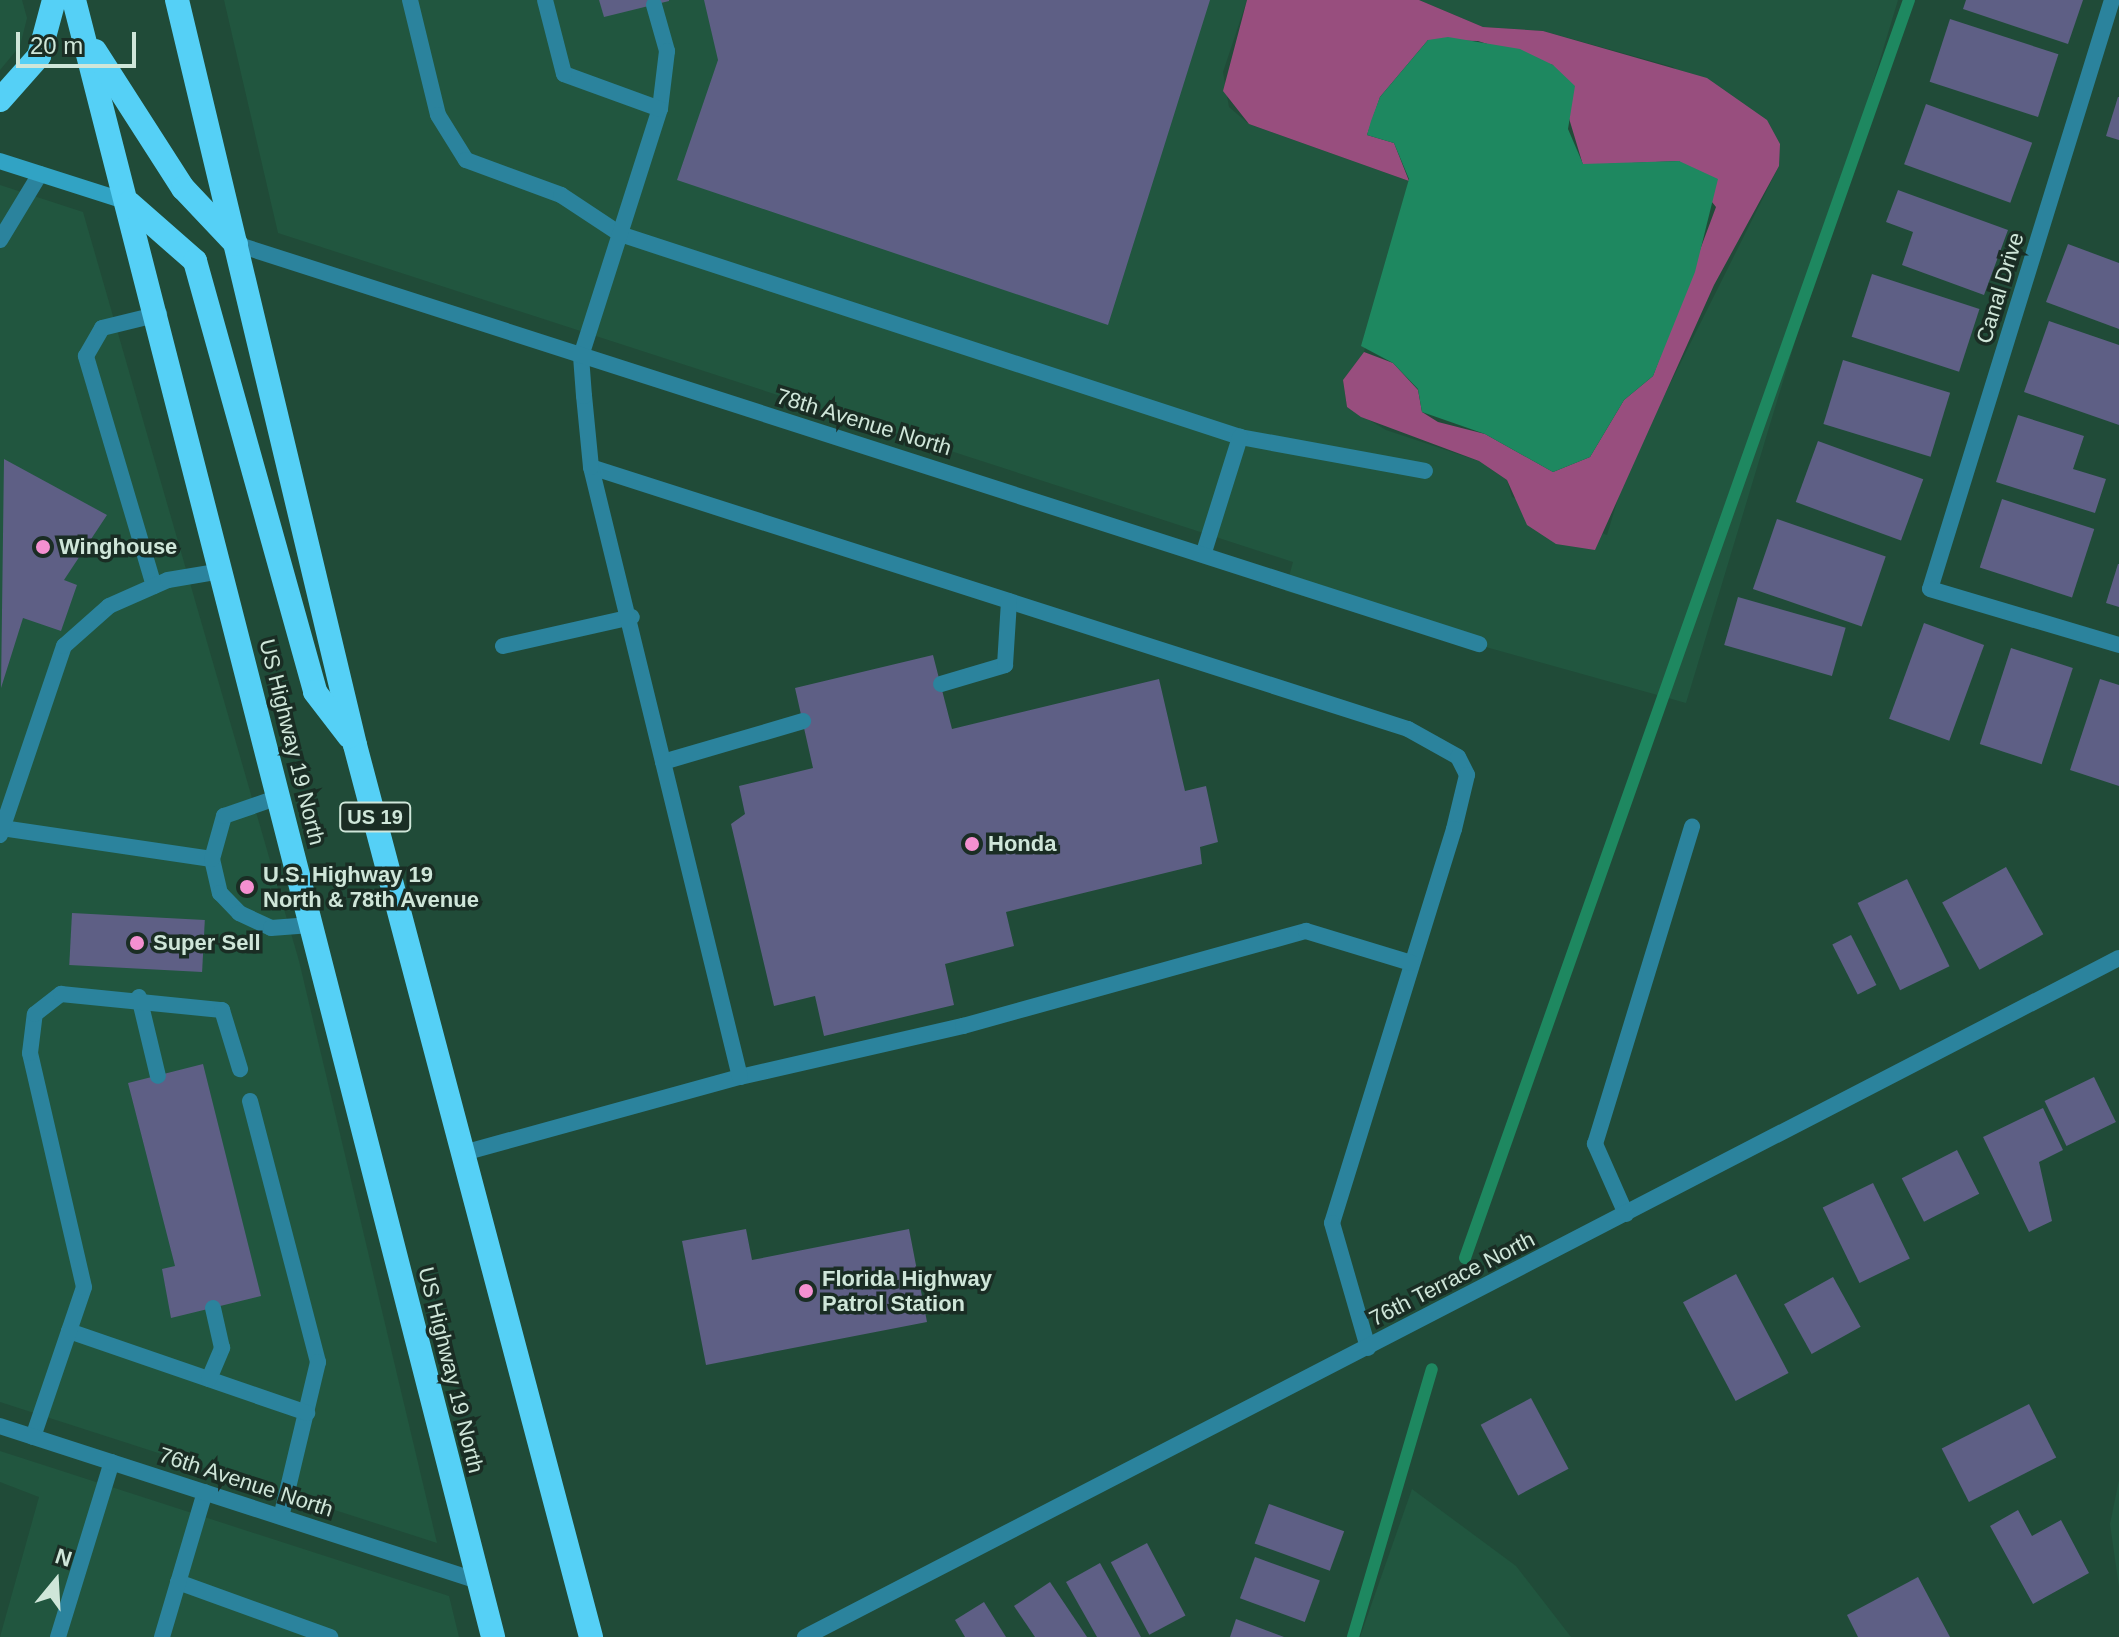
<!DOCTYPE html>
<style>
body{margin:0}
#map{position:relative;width:2119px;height:1637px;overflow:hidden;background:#204b38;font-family:Arial,sans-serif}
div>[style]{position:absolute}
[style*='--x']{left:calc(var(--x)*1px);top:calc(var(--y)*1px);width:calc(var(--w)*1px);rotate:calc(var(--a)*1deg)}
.built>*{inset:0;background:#21563f}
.green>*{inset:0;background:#984e7e}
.water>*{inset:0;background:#1e8860}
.stream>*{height:12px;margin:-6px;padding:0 6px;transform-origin:6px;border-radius:6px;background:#1e8860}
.building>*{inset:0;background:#5e5f85;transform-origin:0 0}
.lane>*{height:16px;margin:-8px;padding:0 8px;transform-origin:8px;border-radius:8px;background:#2b839d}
.street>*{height:16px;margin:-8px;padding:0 8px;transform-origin:8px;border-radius:8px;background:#2b839d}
.secondary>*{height:16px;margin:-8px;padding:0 8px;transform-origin:8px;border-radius:8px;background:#31a3c4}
.highway>*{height:24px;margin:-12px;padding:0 12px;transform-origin:12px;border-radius:12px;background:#55d0f6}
.dots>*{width:22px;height:22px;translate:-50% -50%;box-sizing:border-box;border:4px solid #1a2d24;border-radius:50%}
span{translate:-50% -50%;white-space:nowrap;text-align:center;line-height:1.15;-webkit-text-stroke:7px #1a2d24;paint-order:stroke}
.shield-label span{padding:2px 6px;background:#1a2d24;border:2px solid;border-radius:6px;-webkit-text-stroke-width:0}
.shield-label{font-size:20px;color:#cfe6d9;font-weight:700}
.street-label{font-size:22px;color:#cfe6d9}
.poi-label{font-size:22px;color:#cfe6d9;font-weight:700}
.left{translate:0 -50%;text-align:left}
.north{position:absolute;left:16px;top:1541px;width:80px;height:80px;-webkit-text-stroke:6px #1a2d24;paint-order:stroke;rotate:18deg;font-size:22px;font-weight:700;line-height:32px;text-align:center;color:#cfe6d9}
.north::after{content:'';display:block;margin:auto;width:28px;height:36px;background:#cfe6d9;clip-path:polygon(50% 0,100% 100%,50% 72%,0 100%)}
.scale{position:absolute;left:16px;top:32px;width:120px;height:36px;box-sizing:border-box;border:4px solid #cfe6d9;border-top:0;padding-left:10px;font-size:24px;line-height:28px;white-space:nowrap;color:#cfe6d9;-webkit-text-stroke:6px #1a2d24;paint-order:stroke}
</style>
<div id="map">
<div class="built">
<div style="clip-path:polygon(0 0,22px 0,27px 18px,20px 46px,0 70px)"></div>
<div style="clip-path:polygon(224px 0,1247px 0,1223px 72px,1229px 107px,1249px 124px,1409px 181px,1364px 352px,1343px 380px,1347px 407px,1386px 430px,1479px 461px,1507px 480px,1512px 497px,1607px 535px,1626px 472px,1779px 166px,1673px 67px,1543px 31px,1483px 27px,1419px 0,1898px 0,1686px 703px,1285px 591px,1293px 562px,278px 233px)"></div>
<div style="clip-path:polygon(0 185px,83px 212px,299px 961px,437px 1543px,0 1402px)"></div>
<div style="clip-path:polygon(0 1451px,449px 1596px,459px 1637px,0 1637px,39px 1497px,0 1482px)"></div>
<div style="clip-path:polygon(2119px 1480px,2119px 1587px,2110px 1524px)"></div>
<div style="clip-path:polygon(1412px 1489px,1516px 1566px,1571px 1637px,1360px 1637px)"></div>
</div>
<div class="green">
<div style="clip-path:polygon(1247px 0,1419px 0,1483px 27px,1543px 31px,1707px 78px,1767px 120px,1780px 144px,1779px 166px,1714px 285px,1595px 550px,1556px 544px,1527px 525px,1507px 480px,1479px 461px,1361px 417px,1347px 407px,1343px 380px,1364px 352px,1393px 363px,1418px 390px,1422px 412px,1438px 422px,1485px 434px,1553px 472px,1590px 457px,1624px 400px,1653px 376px,1716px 207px,1679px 161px,1583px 165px,1553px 65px,1478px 41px,1428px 40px,1380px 97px,1367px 135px,1394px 143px,1409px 181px,1249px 124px,1223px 91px)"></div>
</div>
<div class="water">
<div style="clip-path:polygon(1448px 37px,1520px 49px,1553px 65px,1575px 86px,1568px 129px,1583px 164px,1679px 161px,1718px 179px,1695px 272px,1653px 376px,1624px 400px,1590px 457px,1553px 472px,1485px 434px,1422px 412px,1418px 389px,1393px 363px,1361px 346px,1409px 179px,1394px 143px,1367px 135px,1371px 121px,1380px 97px,1428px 40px)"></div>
</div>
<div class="stream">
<div style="--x:1465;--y:1258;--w:1334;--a:-70.56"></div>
<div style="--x:1353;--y:1637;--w:279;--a:-73.6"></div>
</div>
<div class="building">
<div style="clip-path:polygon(599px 0,669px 0,669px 1px,604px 17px)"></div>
<div style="clip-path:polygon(704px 0,1210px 0,1108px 325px,677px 180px,718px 60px)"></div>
<div style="clip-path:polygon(1966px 0,2083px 0,2068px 44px,1963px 9px)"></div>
<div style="left:1950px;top:19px;width:114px;height:66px;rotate:18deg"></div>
<div style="clip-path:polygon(2118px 97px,2119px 97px,2119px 140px,2106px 136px)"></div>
<div style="left:1926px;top:104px;width:113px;height:64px;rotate:20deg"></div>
<div style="clip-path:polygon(1898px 190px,2008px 230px,1984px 295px,1902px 265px,1913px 232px,1886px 222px)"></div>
<div style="clip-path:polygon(2068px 244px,2119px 263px,2119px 329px,2046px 302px)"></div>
<div style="left:1872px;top:274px;width:113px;height:66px;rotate:18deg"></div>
<div style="clip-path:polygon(2049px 321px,2119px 345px,2119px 425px,2024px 392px)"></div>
<div style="left:1843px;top:360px;width:112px;height:67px;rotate:17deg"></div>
<div style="clip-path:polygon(2018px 415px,2084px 436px,2073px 469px,2106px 479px,2095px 513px,1996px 482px)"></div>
<div style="left:1818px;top:441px;width:112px;height:65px;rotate:20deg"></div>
<div style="clip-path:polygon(4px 459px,107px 515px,64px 580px,77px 585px,61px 631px,23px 618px,1px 688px)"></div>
<div style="left:2002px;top:499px;width:97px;height:72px;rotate:18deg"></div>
<div style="left:1777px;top:519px;width:115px;height:74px;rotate:19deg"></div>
<div style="clip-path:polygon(2118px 564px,2119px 564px,2119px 607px,2106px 603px)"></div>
<div style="left:1738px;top:597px;width:112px;height:50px;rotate:16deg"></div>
<div style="left:1924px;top:623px;width:64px;height:102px;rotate:20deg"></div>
<div style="left:2011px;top:648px;width:65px;height:101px;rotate:18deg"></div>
<div style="clip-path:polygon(933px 655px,952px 729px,1159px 679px,1185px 791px,1206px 786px,1218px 842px,1200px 847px,1202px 864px,1006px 912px,1014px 946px,945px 964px,954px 1005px,824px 1036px,815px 996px,774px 1006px,731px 824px,745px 814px,739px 786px,813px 768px,795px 688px)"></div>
<div style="clip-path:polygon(2100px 679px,2119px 685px,2119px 786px,2070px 770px)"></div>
<div style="left:2006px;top:867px;width:77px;height:73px;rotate:61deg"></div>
<div style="left:1907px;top:879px;width:97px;height:55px;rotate:64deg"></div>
<div style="left:72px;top:913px;width:133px;height:52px;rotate:3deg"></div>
<div style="left:1851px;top:935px;width:56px;height:21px;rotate:63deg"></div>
<div style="clip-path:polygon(203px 1064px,261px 1296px,171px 1318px,162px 1269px,175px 1266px,128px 1083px)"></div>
<div style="left:2094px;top:1077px;width:50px;height:55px;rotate:64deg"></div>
<div style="clip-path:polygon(2043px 1108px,2063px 1150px,2039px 1162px,2052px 1221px,2029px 1232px,1983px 1137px)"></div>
<div style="left:1957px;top:1150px;width:49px;height:62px;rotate:63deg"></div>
<div style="left:1873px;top:1183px;width:84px;height:56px;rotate:64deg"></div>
<div style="clip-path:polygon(746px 1229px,752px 1260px,909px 1229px,927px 1322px,706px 1365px,682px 1241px)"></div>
<div style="left:1736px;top:1274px;width:112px;height:60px;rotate:62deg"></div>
<div style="left:1833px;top:1277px;width:57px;height:56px;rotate:61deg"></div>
<div style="left:1531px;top:1398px;width:80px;height:57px;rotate:62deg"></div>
<div style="left:2029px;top:1404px;width:60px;height:98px;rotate:63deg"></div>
<div style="left:1269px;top:1504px;width:80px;height:42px;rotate:20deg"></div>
<div style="clip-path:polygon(2018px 1510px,2032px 1536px,2061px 1520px,2089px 1573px,2033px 1604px,1990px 1526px)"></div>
<div style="left:1147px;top:1543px;width:82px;height:41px;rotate:62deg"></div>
<div style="left:1255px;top:1557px;width:69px;height:44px;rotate:20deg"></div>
<div style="clip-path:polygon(1100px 1563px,1141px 1637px,1097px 1637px,1066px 1582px)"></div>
<div style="clip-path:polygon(1918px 1577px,1950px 1637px,1858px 1637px,1847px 1615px)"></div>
<div style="clip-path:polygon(1050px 1582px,1087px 1637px,1035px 1637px,1014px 1606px)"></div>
<div style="clip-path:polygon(984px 1602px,1006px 1637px,965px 1637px,955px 1620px)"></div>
<div style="clip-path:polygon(1236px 1619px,1284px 1637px,1230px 1637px)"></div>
</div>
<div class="lane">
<div style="--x:410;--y:0;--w:118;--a:76.3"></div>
<div style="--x:438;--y:115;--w:53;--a:58.1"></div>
<div style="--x:466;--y:160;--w:101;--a:20.2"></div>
<div style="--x:561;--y:195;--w:71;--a:33.5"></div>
<div style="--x:620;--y:234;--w:652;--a:18.13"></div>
<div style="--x:1240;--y:437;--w:188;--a:10.4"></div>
<div style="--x:654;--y:5;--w:48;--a:74.2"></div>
<div style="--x:667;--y:51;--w:58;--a:96.9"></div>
<div style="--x:0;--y:240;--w:77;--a:-58.8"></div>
<div style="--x:591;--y:467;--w:858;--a:17.78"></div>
<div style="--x:1408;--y:729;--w:57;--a:29.2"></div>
<div style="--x:1458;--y:757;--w:20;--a:63"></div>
<div style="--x:1467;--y:775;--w:56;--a:103.5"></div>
<div style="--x:1454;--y:829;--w:412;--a:107.2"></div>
<div style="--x:1332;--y:1223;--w:130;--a:73.9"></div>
<div style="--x:1204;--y:552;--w:121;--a:-72.6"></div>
<div style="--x:154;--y:586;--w:240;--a:-106.5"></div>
<div style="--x:86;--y:356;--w:32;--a:-60"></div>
<div style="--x:102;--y:328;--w:59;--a:-13.8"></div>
<div style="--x:503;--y:646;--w:132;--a:-12.7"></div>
<div style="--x:941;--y:684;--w:67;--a:-16.5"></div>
<div style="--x:1005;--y:665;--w:64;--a:-86.4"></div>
<div style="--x:663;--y:762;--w:146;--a:-16.3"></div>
<div style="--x:2;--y:828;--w:212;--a:8.4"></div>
<div style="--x:212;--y:859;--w:35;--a:77"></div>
<div style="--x:220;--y:893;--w:28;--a:46"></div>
<div style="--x:239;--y:913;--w:35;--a:25"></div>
<div style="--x:271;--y:928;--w:40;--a:-4.3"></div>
<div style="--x:0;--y:835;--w:200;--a:-71.3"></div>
<div style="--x:64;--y:646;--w:60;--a:-41.6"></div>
<div style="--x:109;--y:606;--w:64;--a:-23.8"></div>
<div style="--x:168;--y:580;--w:55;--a:-9.5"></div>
<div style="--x:212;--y:859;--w:45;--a:-74.4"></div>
<div style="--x:224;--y:816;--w:58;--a:-19.1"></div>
<div style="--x:139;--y:997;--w:81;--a:76.5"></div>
<div style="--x:740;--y:1077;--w:229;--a:-12.9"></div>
<div style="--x:963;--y:1026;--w:356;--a:-15.5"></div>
<div style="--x:1306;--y:931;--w:110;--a:16.9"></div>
<div style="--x:250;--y:1101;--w:270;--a:75.4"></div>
<div style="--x:318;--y:1362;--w:159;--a:103.4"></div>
<div style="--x:467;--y:1152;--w:283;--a:-15.4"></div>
<div style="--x:740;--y:1077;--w:628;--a:-103.73"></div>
<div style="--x:591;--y:467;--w:71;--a:-95.6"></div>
<div style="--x:584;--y:396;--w:40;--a:-94.3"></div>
<div style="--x:581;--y:356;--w:259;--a:-72.3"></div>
<div style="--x:660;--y:109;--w:102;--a:-160"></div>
<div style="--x:564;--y:74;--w:76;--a:-104.4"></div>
<div style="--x:1626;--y:1214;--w:77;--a:-113.9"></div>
<div style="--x:1595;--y:1144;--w:332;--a:-73"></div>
<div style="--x:69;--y:1331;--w:252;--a:19"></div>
<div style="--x:209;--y:1379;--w:34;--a:-67"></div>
<div style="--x:222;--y:1348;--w:41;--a:-102.7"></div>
<div style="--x:33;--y:1437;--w:158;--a:-71.2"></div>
<div style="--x:84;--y:1287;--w:240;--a:-103"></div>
<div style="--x:30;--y:1053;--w:39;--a:-83"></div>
<div style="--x:35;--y:1014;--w:33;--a:-38"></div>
<div style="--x:61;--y:994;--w:162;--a:5.7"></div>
<div style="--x:222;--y:1010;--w:62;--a:73"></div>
<div style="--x:178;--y:1582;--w:162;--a:19.9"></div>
<div style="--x:58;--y:1637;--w:183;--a:-72.9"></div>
<div style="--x:162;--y:1637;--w:151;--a:-73.5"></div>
</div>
<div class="street">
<div style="--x:2112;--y:0;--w:616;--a:107.17"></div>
<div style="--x:1930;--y:589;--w:197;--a:16.5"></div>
<div style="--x:236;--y:244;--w:1306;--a:17.84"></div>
<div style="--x:0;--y:1426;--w:503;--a:17.97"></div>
<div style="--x:805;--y:1637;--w:1479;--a:-27.33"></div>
</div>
<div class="secondary">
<div style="--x:0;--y:161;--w:134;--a:17.8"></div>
</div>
<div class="highway">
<div style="--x:74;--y:0;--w:1690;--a:75.64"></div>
<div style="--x:177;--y:0;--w:766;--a:76.56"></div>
<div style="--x:355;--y:745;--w:923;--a:75.18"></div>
<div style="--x:95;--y:51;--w:163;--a:57.3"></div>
<div style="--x:183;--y:188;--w:77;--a:46.6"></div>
<div style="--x:0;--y:100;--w:59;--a:-48.4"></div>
<div style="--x:39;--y:56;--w:58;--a:-75"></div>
<div style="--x:129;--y:203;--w:88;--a:41.3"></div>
<div style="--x:195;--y:261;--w:447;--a:74.4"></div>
<div style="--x:315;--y:692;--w:56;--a:52.3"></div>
</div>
<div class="dots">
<div style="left:43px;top:547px;background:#f590d1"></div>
<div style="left:972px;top:844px;background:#f590d1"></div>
<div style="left:247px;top:887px;background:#f590d1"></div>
<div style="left:137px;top:943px;background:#f590d1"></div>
<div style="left:806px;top:1291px;background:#f590d1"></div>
</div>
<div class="shield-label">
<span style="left:375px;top:817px">US 19</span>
</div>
<div class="street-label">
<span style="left:2000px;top:288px;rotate:-73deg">Canal Drive</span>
<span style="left:864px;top:422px;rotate:17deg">78th Avenue North</span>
<span style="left:292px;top:742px;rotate:76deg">US Highway 19 North</span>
<span style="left:1452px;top:1279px;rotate:-27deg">76th Terrace North</span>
<span style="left:451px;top:1370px;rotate:76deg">US Highway 19 North</span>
<span style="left:246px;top:1482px;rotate:18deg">76th Avenue North</span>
</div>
<div class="poi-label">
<span class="left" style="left:59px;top:547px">Winghouse</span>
<span class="left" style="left:988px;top:844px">Honda</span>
<span class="left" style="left:263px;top:887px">U.S. Highway 19<br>North &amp; 78th Avenue</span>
<span class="left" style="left:153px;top:943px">Super Sell</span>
<span class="left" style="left:822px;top:1291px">Florida Highway<br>Patrol Station</span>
</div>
<div class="north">N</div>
<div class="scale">20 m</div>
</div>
